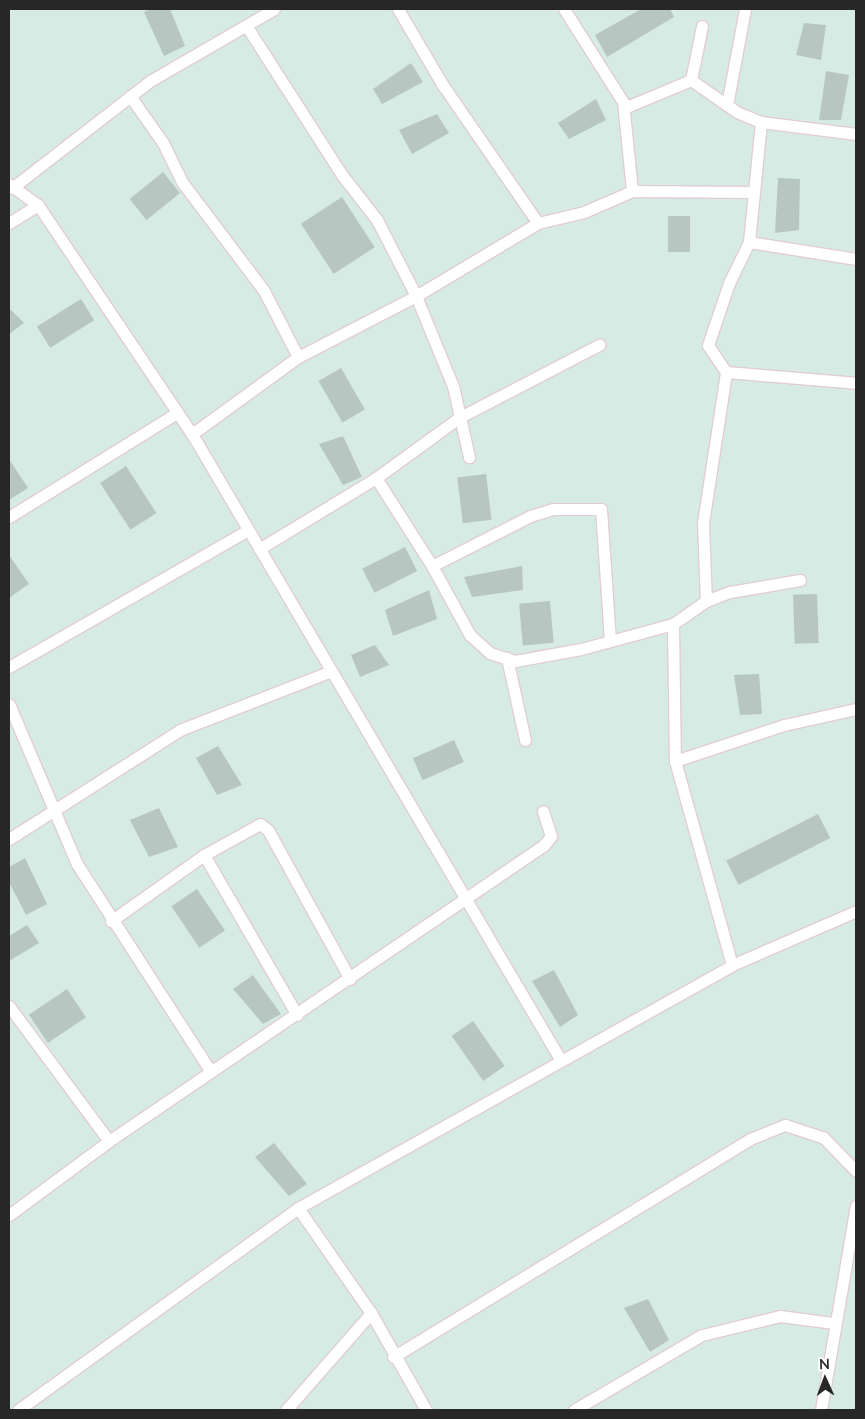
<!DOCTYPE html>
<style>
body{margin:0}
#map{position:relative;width:865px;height:1419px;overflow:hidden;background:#d7ebe5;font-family:Lato,sans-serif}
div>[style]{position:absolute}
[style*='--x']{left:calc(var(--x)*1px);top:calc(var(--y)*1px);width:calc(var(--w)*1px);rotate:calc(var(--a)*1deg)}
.building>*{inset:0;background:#b7c6c1;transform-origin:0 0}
.roads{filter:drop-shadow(1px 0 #e2cdcf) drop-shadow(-1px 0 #e2cdcf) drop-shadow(0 1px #e2cdcf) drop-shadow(0 -1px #e2cdcf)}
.street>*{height:11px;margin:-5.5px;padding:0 5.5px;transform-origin:5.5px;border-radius:5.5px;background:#fff}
span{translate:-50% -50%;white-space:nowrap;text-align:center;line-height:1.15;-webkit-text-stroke:4.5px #fff;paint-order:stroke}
.frame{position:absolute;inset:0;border:10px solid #272727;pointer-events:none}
.north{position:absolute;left:800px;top:1354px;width:50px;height:50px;-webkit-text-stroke:4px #fff;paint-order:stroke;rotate:358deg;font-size:14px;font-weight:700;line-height:20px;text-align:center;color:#272727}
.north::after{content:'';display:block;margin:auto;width:18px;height:22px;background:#272727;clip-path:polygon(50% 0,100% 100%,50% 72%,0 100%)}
</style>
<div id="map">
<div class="building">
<div style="clip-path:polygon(151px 9px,170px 9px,185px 46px,164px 56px,144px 12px)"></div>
<div style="clip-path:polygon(641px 9px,670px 9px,674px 17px,607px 57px,595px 35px)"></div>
<div style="clip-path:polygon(804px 23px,826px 25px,821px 60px,796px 55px)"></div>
<div style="clip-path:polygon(411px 63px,423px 82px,382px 104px,373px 89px)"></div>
<div style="clip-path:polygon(826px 71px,849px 75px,841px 120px,819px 120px)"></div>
<div style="clip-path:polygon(596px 99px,606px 120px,569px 139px,558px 123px)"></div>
<div style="clip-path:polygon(437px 114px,449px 133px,412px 154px,399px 130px)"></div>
<div style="left:163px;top:172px;width:27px;height:43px;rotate:51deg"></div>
<div style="clip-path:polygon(778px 178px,800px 179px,799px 230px,775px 233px)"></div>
<div style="left:342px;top:197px;width:60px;height:49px;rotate:57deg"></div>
<div style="left:668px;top:216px;width:22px;height:36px"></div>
<div style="left:81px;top:299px;width:25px;height:52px;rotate:58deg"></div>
<div style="clip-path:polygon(9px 308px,24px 323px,9px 334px)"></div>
<div style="left:341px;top:368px;width:48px;height:26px;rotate:60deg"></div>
<div style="clip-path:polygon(343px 436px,362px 477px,343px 485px,319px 444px)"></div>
<div style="clip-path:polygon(9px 459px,28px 488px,9px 500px)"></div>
<div style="left:126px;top:466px;width:56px;height:31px;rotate:57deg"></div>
<div style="left:486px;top:474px;width:46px;height:29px;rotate:83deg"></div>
<div style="left:405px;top:547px;width:27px;height:48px;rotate:63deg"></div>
<div style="clip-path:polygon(9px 555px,29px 584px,9px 598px)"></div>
<div style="clip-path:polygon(522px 566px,523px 590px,472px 597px,464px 577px)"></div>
<div style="clip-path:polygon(429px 590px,437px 619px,393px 636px,385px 610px)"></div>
<div style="left:817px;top:594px;width:49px;height:24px;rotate:88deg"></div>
<div style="left:550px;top:601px;width:42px;height:31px;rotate:85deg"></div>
<div style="clip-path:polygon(375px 645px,389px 665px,360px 677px,351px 655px)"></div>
<div style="clip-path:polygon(759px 674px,762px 714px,740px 715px,734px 675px)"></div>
<div style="left:454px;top:740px;width:24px;height:45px;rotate:66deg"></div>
<div style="clip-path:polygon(218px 746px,242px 785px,217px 795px,196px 758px)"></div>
<div style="clip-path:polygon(159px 808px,178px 847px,149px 857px,130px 820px)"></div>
<div style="left:818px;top:814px;width:27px;height:103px;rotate:63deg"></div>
<div style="clip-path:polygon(25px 858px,47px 904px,26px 915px,9px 882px,9px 867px)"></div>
<div style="left:197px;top:889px;width:50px;height:31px;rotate:56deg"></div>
<div style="clip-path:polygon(27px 925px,39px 943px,9px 961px,9px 936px)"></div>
<div style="clip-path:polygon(554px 970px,578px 1015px,560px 1027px,532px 981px)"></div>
<div style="clip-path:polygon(253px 975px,281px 1014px,263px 1024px,233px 989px)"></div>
<div style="left:67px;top:989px;width:34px;height:46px;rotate:56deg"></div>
<div style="left:473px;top:1021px;width:55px;height:26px;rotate:55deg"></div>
<div style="clip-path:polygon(274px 1143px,307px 1184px,289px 1196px,255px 1157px)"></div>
<div style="clip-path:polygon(648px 1299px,669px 1340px,650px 1352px,624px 1308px)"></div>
</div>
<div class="roads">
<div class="street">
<div style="--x:398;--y:9;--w:87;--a:59.6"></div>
<div style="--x:442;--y:84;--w:169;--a:55.4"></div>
<div style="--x:564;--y:9;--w:110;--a:57.6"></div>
<div style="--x:623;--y:102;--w:89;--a:84.2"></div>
<div style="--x:247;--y:27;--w:176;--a:57.3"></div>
<div style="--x:342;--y:175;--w:57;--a:52.1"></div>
<div style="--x:377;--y:220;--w:85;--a:62.8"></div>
<div style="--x:416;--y:296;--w:97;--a:67.7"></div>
<div style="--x:453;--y:386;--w:73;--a:77.3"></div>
<div style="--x:691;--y:80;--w:56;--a:34.8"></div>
<div style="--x:737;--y:112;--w:26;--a:23"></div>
<div style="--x:761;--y:122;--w:96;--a:7.2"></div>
<div style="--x:691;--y:80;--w:55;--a:-78.5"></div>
<div style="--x:130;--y:96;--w:57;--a:54.9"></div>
<div style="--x:163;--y:143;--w:43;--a:64"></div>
<div style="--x:182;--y:182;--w:136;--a:53"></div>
<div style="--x:264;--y:291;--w:74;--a:62.7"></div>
<div style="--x:727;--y:105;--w:98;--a:-79.4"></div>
<div style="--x:624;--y:108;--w:73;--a:-22.7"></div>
<div style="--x:761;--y:122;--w:121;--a:95.7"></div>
<div style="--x:749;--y:242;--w:108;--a:9"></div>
<div style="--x:9;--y:184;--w:36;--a:36"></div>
<div style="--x:38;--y:205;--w:276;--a:56.1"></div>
<div style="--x:192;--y:434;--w:725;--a:59.51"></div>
<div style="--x:12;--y:188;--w:175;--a:-37.8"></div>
<div style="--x:150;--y:81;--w:143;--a:-30.1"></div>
<div style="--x:9;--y:223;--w:34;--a:-32"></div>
<div style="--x:726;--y:372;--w:32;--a:-124"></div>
<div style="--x:708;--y:345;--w:65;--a:-71.3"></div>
<div style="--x:729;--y:283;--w:46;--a:-64"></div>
<div style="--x:192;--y:434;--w:131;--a:-36"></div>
<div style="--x:298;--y:357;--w:133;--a:-27.3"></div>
<div style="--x:416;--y:296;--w:142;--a:-30.9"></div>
<div style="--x:538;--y:223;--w:47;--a:-13.4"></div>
<div style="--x:584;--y:212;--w:52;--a:-23.6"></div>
<div style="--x:632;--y:191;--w:120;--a:0.5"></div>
<div style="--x:376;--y:478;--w:104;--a:57.5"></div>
<div style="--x:432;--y:566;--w:110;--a:-27"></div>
<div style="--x:530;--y:516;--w:24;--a:-17"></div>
<div style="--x:553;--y:509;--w:48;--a:0"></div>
<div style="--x:601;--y:509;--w:132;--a:86.1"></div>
<div style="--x:9;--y:517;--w:198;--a:-31.8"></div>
<div style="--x:259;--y:549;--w:137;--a:-31.3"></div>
<div style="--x:376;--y:478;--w:104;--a:-36"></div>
<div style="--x:460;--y:417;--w:157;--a:-27.4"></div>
<div style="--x:432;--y:566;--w:79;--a:61.2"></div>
<div style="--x:470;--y:635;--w:27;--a:42"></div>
<div style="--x:490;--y:653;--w:26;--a:18"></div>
<div style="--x:515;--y:661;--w:67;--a:-10.3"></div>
<div style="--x:581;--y:649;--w:95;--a:-15.2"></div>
<div style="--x:673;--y:624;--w:40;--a:-34.9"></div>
<div style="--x:706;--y:601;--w:26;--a:-21"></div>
<div style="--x:730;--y:592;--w:71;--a:-9.7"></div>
<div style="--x:706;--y:601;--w:78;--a:-92.2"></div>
<div style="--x:703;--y:523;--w:153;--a:-81.3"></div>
<div style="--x:726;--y:372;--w:130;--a:4.8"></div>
<div style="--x:673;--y:624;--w:137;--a:89.2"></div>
<div style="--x:507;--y:658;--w:84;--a:77.6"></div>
<div style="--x:9;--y:667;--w:275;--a:-29.8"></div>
<div style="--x:9;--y:704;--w:174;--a:67"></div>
<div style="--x:77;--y:864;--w:247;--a:57.2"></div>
<div style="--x:9;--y:839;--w:203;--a:-32.5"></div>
<div style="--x:180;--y:730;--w:160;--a:-21.3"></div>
<div style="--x:204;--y:855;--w:185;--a:59.8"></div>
<div style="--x:111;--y:921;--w:114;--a:-35.4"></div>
<div style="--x:204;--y:855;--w:64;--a:-29"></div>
<div style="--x:260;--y:824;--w:10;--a:37"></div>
<div style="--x:268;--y:830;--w:170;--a:61.2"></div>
<div style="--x:732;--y:965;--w:212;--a:-105.6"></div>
<div style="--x:675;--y:761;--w:115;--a:-18.3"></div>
<div style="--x:784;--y:725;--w:74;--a:-12.5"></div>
<div style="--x:9;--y:1006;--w:168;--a:53.5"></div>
<div style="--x:298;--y:1208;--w:128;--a:55.2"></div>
<div style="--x:371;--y:1313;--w:112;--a:60.4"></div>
<div style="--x:9;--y:1215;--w:124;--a:-36.5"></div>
<div style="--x:109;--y:1141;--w:526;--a:-34.23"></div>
<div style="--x:544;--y:845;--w:11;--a:-52"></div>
<div style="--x:551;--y:836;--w:26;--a:-108"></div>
<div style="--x:393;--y:1357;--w:418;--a:-31.4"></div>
<div style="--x:750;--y:1139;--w:38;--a:-22"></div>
<div style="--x:785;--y:1125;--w:40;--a:18"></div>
<div style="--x:823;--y:1137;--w:47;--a:45.9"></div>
<div style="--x:18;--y:1410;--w:345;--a:-35.8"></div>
<div style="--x:298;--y:1208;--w:497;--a:-29.2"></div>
<div style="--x:732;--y:965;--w:135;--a:-23.5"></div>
<div style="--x:286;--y:1410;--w:129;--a:-48.8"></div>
<div style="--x:574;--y:1410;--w:148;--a:-30.4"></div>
<div style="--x:702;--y:1335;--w:80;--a:-13.7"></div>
<div style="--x:780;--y:1316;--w:53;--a:7.5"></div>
<div style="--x:821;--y:1410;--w:207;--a:-80.3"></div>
</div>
</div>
<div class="frame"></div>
<div class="north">N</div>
</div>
